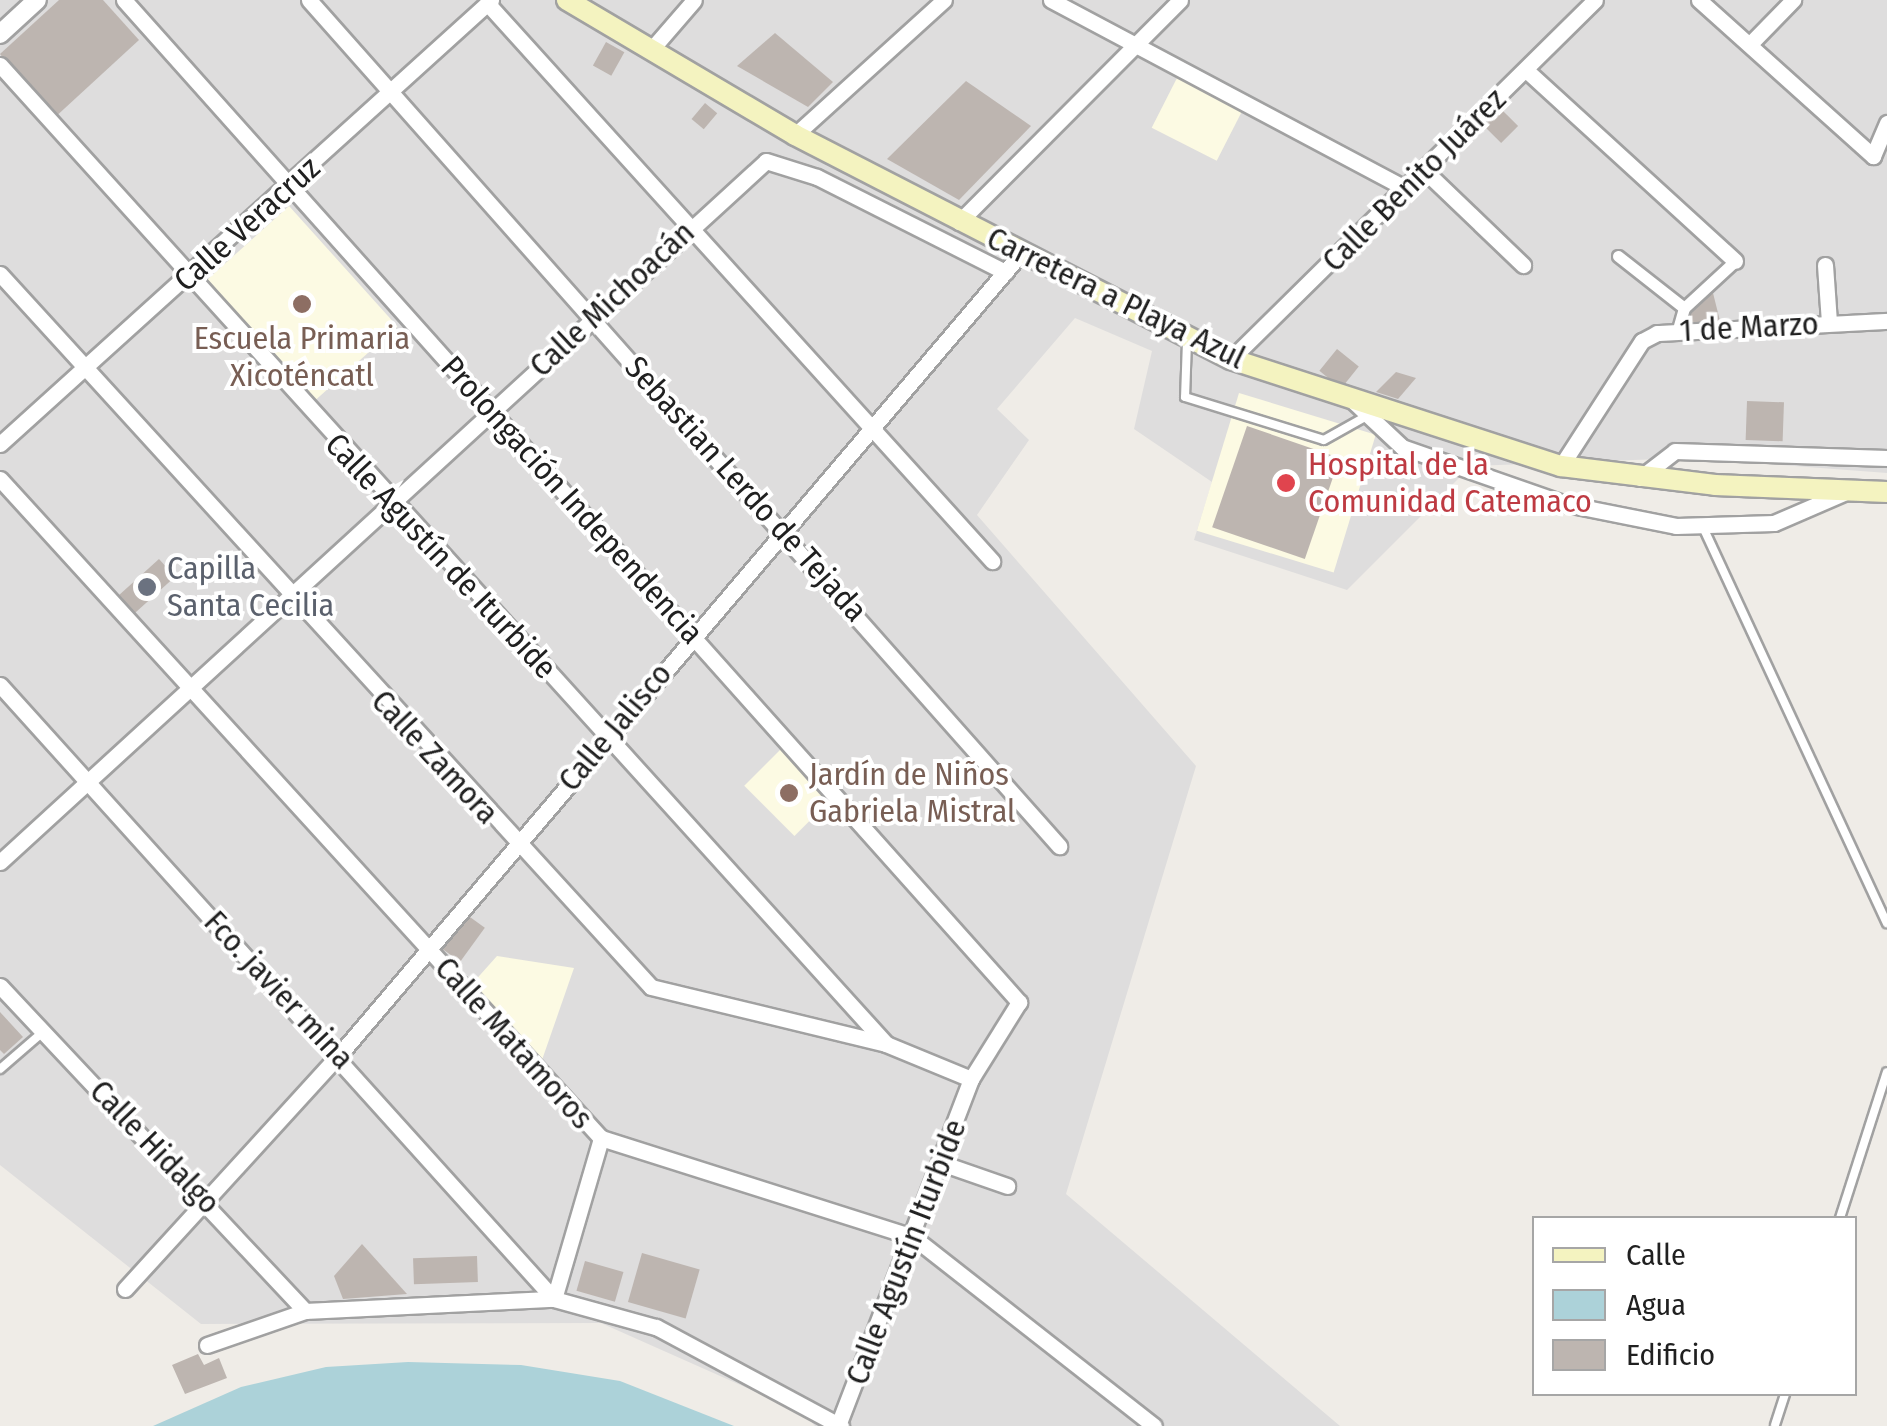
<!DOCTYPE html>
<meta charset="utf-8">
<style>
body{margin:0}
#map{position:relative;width:1887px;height:1426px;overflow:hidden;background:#efece7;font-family:"Fira Sans Condensed",sans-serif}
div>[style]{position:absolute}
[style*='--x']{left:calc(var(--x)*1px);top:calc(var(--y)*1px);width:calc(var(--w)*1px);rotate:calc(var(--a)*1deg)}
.residential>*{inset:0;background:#dedddd}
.education>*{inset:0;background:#fcfae3;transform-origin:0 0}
.water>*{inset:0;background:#acd2d9}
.building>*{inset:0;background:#bdb5b0;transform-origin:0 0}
.roads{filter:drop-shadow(2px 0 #a1a1a1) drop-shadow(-2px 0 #a1a1a1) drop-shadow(0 2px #a1a1a1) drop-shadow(0 -2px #a1a1a1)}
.service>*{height:8px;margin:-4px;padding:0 4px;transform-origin:4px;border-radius:4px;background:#fff}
.pedestrian>*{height:11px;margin:-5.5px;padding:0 5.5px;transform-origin:5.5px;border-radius:5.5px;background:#fff}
.minor>*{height:15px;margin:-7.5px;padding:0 7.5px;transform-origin:7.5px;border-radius:7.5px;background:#fff}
.tertiary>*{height:18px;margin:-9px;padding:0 9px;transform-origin:9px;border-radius:9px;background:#fff}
.secondary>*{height:20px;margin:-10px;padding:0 10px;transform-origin:10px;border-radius:10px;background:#f4f3c0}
.dots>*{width:28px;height:28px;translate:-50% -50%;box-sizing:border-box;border:5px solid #fff;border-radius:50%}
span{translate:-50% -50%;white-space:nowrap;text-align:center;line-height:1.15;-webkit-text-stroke:8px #fff;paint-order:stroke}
.street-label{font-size:32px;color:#202020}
.education-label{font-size:32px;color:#785e54}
.left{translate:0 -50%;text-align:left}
.health-label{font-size:32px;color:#be3a42}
.worship-label{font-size:32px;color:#5b616d}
.legend{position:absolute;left:1532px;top:1216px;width:325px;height:180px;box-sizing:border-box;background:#fff;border:2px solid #a6a6a6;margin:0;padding:12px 18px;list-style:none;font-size:30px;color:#202020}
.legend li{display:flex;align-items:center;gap:20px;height:50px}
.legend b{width:50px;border:2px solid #a6a6a6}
</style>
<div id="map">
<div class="residential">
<div style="clip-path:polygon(0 0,1887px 0,1887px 473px,1688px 458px,1471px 466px,1347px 590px,1194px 540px,1212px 482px,1134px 429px,1152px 351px,1075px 318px,997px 409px,1029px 440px,977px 515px,1196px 766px,1066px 1194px,1340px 1426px,815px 1426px,803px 1413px,601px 1323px,201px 1324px,0 1165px)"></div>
</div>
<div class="education">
<div style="left:1178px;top:76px;width:73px;height:58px;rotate:27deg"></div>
<div style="left:289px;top:206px;width:162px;height:112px;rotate:48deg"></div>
<div style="left:1239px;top:393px;width:143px;height:144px;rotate:17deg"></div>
<div style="left:781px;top:749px;width:71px;height:52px;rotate:45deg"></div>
<div style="clip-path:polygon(497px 956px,574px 968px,542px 1060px,472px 984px)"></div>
</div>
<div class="water">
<div style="clip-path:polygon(408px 1362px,521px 1365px,620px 1381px,734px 1426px,153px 1426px,241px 1387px,326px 1367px)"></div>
</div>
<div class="building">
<div style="clip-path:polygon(59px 0,103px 0,139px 40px,52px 120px,0 54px)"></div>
<div style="clip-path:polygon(775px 33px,833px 82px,808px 107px,737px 66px)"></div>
<div style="left:606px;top:42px;width:21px;height:27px;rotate:29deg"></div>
<div style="clip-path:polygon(966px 81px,1031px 126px,959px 200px,887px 159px)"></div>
<div style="left:705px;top:103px;width:16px;height:21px;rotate:40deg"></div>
<div style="left:1499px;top:107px;width:27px;height:24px;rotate:45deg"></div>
<div style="clip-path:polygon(1713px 293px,1720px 321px,1684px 323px,1689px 309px)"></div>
<div style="left:1337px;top:349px;width:28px;height:28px;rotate:39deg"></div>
<div style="clip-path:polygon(1396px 372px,1416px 378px,1398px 399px,1376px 392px)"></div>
<div style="left:1747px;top:401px;width:37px;height:39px;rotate:2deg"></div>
<div style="left:1247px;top:426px;width:98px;height:107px;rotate:19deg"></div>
<div style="left:159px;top:559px;width:24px;height:54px;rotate:48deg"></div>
<div style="left:463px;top:912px;width:27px;height:42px;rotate:36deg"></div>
<div style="clip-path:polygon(0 1012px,23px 1037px,4px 1054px,0 1050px)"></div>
<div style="clip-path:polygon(362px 1244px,407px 1294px,343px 1299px,334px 1276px)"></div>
<div style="left:642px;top:1253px;width:60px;height:51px;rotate:16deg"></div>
<div style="left:477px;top:1256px;width:26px;height:64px;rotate:88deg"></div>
<div style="left:585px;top:1261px;width:40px;height:31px;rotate:16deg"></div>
<div style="clip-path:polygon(198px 1354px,204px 1365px,219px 1358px,227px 1378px,185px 1394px,172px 1365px)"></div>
</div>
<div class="roads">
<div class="service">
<div style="--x:1187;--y:341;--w:56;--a:92"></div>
<div style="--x:1185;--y:397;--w:145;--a:17.2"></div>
<div style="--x:1324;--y:440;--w:49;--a:-29.2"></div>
<div style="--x:1702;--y:525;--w:439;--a:65.1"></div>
<div style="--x:0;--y:1069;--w:58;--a:-40.8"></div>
<div style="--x:1840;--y:1218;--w:153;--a:-72.2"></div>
<div style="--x:1775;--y:1425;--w:33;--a:-72"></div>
</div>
<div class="pedestrian">
<div style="--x:1618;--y:256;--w:84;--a:38.2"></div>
<div style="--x:1678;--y:329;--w:22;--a:-74"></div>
<div style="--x:1684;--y:308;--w:69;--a:-42.7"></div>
</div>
<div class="minor">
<div style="--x:124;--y:0;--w:1344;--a:48.23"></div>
<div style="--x:1019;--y:1002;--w:91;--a:121.9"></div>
<div style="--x:971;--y:1079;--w:368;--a:111"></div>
<div style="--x:309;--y:0;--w:1131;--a:48.44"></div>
<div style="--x:1051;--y:0;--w:403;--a:28"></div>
<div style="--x:1699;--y:0;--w:234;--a:41.9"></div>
<div style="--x:487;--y:3;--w:753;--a:47.85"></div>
<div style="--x:1750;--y:44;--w:62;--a:-45.7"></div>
<div style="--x:650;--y:51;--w:67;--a:-49.2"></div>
<div style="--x:0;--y:65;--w:1320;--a:47.85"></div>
<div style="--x:1526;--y:70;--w:283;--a:42.4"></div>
<div style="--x:795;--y:135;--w:201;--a:-42.2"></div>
<div style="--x:1873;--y:156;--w:36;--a:-67"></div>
<div style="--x:1425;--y:171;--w:136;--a:43.8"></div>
<div style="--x:959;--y:222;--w:313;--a:-45.1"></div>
<div style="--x:1825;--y:265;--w:57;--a:86"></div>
<div style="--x:0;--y:274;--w:965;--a:47.6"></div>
<div style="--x:651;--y:987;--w:242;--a:13.6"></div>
<div style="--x:886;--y:1044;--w:92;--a:22.4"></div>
<div style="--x:1231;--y:359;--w:511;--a:-44.6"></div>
<div style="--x:1352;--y:400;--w:69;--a:43.2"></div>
<div style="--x:1402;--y:447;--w:174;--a:19.2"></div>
<div style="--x:1566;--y:504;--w:112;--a:11.3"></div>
<div style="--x:1676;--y:526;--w:98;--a:-1.8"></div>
<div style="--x:1774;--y:523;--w:78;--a:-23.3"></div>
<div style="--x:0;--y:444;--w:662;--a:-42.12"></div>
<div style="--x:1561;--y:466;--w:149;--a:-57.1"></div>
<div style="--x:1642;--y:341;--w:17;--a:-28"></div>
<div style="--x:1657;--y:333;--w:230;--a:-3"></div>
<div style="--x:1640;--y:478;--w:44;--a:-37.6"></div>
<div style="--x:1675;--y:451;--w:212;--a:1.9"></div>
<div style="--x:0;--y:479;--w:892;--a:47.64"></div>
<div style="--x:601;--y:1138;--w:327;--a:17.6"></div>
<div style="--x:913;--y:1237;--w:306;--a:38.1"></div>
<div style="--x:0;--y:685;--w:827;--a:47.94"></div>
<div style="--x:0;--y:862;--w:1038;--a:-42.46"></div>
<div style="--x:766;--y:161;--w:53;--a:17.4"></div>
<div style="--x:817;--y:177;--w:211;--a:26.8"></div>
<div style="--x:0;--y:986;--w:446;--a:46.8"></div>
<div style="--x:944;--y:1164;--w:67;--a:19.2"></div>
<div style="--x:125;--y:1289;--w:317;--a:-47.6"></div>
<div style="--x:339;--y:1055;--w:1053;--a:-49.62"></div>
<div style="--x:554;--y:1299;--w:168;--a:-73.7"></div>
<div style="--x:207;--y:1345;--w:104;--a:-19.1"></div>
<div style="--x:305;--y:1311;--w:249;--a:-2.8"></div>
<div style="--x:554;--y:1299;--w:106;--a:15.4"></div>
<div style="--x:656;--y:1327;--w:210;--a:28.2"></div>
</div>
<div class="tertiary">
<div style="--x:0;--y:34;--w:50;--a:-42.6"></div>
</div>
<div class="secondary">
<div style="--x:567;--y:0;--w:265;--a:30.6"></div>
<div style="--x:795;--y:135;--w:490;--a:27.2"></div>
<div style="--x:1231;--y:359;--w:347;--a:18"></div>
<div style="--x:1561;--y:466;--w:155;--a:7"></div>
<div style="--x:1715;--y:485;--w:172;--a:2.3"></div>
</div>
</div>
<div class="dots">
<div style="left:302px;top:304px;background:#8d6e63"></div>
<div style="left:1286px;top:483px;background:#e0444e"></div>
<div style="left:147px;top:587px;background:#6b7280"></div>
<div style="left:789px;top:793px;background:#8d6e63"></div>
</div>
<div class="street-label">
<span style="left:1414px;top:180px;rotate:-45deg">Calle Benito Juárez</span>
<span style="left:247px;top:224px;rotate:-42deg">Calle Veracruz</span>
<span style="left:1116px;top:298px;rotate:26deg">Carretera a Playa Azul</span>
<span style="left:612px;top:299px;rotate:-43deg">Calle Michoacán</span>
<span style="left:1749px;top:327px;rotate:-3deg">1 de Marzo</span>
<span style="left:746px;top:489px;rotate:48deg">Sebastian Lerdo de Tejada</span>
<span style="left:572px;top:500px;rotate:48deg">Prolongación Independencia</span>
<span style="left:441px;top:556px;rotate:47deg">Calle Agustín de Iturbide</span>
<span style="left:615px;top:727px;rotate:-50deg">Calle Jalisco</span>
<span style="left:435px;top:757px;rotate:47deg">Calle Zamora</span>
<span style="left:279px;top:990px;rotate:47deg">Fco. javier mina</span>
<span style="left:514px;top:1043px;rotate:48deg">Calle Matamoros</span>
<span style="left:155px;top:1147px;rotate:46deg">Calle Hidalgo</span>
<span style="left:906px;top:1252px;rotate:-69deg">Calle Agustín Iturbide</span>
</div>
<div class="education-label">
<span style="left:302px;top:357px">Escuela Primaria<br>Xicoténcatl</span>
<span class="left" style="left:809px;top:793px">Jardín de Niños<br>Gabriela Mistral</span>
</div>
<div class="health-label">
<span class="left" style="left:1308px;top:483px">Hospital de la<br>Comunidad Catemaco</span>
</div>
<div class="worship-label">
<span class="left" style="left:167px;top:587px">Capilla<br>Santa Cecilia</span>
</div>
<ul class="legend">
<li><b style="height:12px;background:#f4f3c0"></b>Calle</li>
<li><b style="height:28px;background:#acd2d9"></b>Agua</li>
<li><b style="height:28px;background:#bdb5b0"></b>Edificio</li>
</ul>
</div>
